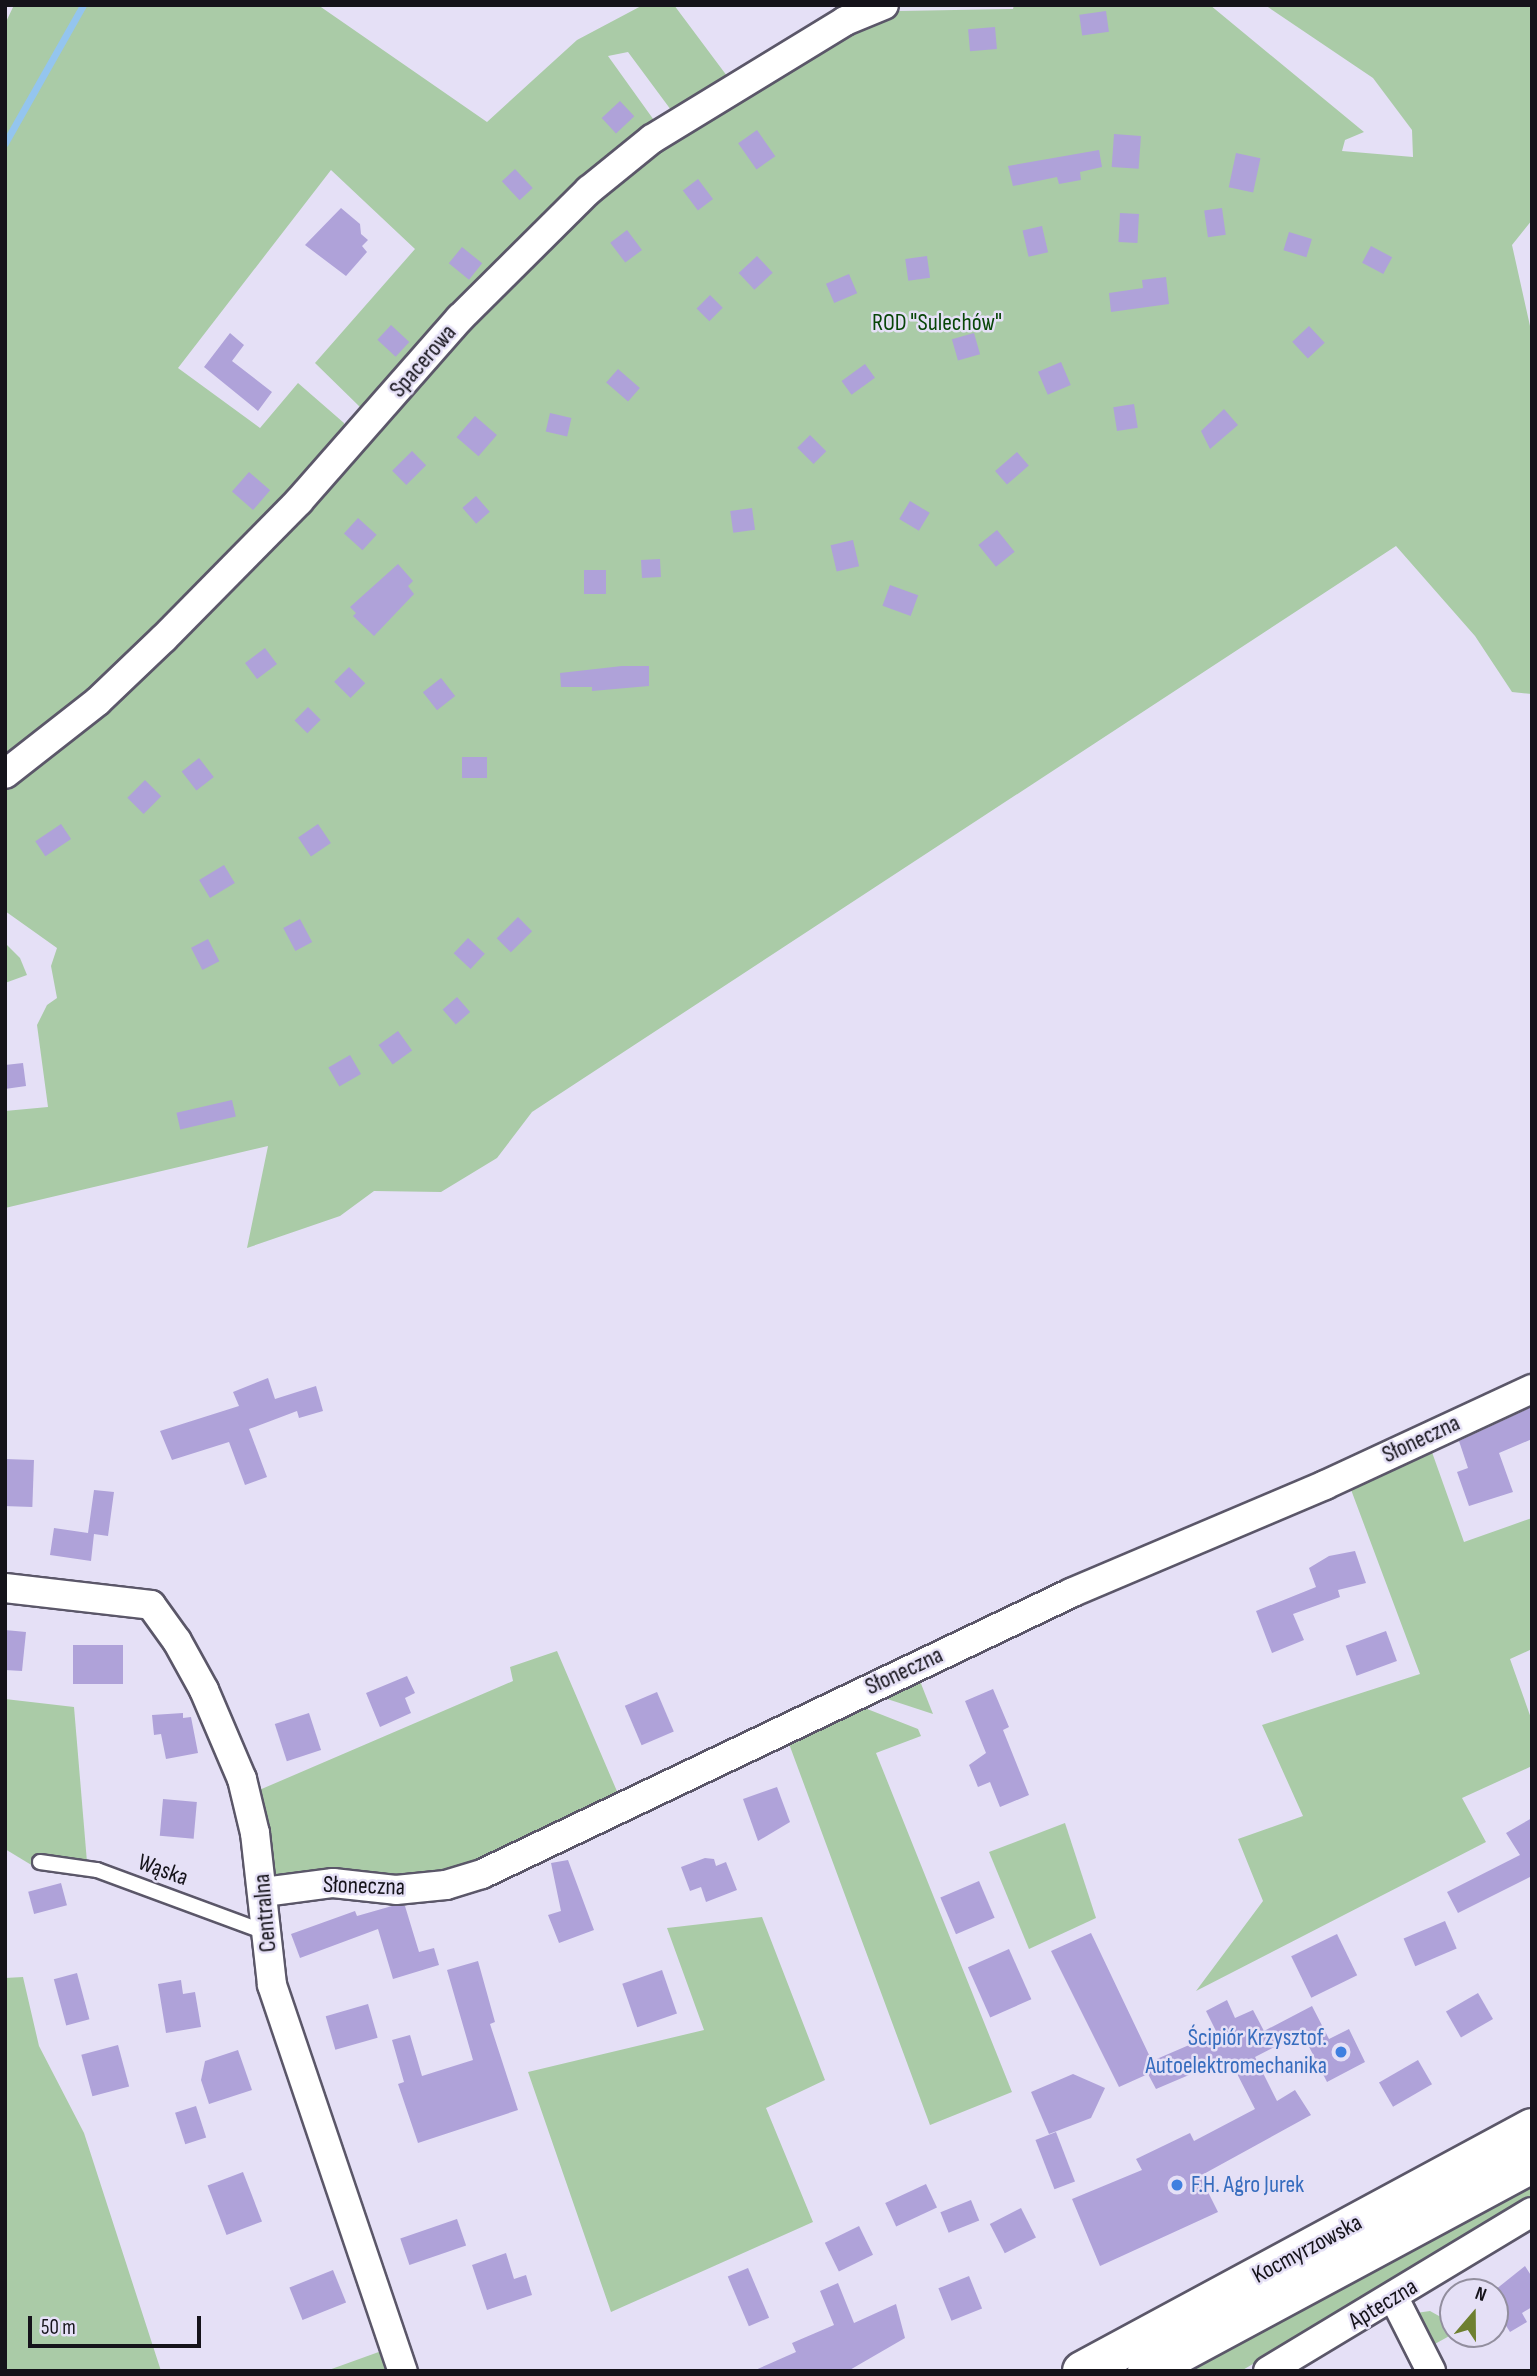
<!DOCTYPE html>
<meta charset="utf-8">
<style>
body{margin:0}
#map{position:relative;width:1537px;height:2376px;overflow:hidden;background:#e5e0f6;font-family:"Sofia Sans Condensed",sans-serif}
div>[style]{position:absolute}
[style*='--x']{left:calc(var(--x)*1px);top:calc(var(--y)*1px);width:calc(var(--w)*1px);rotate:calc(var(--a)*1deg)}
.green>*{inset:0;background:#aacba7}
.stream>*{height:7px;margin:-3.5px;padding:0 3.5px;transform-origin:3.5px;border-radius:3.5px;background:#94c5ee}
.building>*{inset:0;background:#afa2d9;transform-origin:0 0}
.roads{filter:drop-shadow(2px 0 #5b5769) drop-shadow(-2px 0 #5b5769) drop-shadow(0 2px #5b5769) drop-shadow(0 -2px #5b5769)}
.service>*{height:14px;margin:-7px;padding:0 7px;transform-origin:7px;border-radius:7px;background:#fff}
.minor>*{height:28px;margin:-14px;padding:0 14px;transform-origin:14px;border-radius:14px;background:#fff}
.secondary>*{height:38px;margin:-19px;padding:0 19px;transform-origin:19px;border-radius:19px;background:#fff}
.dots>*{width:19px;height:19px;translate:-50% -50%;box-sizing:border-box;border:4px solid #e5e0f6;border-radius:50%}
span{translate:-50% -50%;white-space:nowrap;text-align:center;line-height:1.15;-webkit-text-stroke:5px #e5e0f6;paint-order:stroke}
.park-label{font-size:24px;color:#084608}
.street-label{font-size:24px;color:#15131a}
.shop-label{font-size:24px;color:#366cbe}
.right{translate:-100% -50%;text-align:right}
.left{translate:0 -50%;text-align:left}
.frame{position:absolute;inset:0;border:7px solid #15131a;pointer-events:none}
.north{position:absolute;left:1439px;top:2278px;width:70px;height:70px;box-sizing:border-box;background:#e5e0f6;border:2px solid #928e9e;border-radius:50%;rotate:20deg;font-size:19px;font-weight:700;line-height:28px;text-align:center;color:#15131a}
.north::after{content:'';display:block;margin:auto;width:24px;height:32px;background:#6e8030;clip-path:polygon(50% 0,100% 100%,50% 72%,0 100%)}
.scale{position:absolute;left:28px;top:2316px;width:173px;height:32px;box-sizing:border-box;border:4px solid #15131a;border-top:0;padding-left:9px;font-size:21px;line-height:24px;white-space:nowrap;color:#15131a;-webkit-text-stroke:5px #e5e0f6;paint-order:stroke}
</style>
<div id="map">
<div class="green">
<div style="clip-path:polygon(14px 5px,318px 5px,487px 122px,577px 40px,643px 5px,674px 5px,727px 76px,671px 110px,628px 52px,608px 56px,656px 123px,372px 403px,361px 408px,315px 363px,415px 249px,331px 170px,178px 368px,260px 428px,298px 383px,344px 423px,343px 436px,103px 682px,5px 764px,5px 24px)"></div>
<div style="clip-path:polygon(1014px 5px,1210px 5px,1364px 132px,1345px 140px,1342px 151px,1413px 157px,1412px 130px,1373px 78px,1265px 5px,1532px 5px,1532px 220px,1512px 245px,1532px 335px,1532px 694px,1512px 692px,1475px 636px,1396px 546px,532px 1112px,497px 1158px,441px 1192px,374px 1191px,340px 1216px,247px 1248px,268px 1146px,5px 1208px,5px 1111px,48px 1107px,37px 1025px,47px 1005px,57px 998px,51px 966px,57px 948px,5px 911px,5px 788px,29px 770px,538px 256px,673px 136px,846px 36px,897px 11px,1013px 9px)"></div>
<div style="clip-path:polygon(5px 943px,20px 958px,27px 975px,5px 983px)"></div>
<div style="clip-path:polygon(1428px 1441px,1464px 1542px,1532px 1518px,1532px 1649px,1510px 1659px,1532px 1721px,1532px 1766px,1462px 1798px,1486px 1842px,1196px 1991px,1263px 1901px,1238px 1839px,1303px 1816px,1262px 1725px,1420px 1674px,1347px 1479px)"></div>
<div style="clip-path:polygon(557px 1651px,622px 1803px,480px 1870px,269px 1887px,250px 1794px,513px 1681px,510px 1667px)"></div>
<div style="clip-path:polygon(916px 1671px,933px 1714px,869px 1693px)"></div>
<div style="clip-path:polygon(5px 1699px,74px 1707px,88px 1874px,38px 1869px,5px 1849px)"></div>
<div style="clip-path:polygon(852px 1703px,918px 1729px,921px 1736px,876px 1753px,1012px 2092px,930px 2125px,785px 1733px)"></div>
<div style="clip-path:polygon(1065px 1823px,1096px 1918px,1029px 1949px,989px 1852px)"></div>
<div style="clip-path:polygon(762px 1917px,825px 2080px,766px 2108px,813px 2222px,611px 2312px,528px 2072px,704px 2030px,667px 1928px)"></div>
<div style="clip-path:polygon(23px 1977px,39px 2046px,84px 2133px,161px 2371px,5px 2371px,5px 1978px)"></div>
<div style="clip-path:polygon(1532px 2181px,1532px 2199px,1241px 2371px,1189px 2371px)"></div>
<div style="clip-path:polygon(1453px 2307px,1453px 2334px,1433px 2345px,1416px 2313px,1430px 2311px,1439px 2316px)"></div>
<div style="clip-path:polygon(387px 2349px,396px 2371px,326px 2371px)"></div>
</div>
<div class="stream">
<div style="--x:5;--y:143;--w:159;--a:-60.5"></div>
</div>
<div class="building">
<div style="left:1106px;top:11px;width:21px;height:27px;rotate:82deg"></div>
<div style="left:995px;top:27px;width:22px;height:27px;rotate:85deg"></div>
<div style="left:620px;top:101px;width:21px;height:25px;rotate:47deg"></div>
<div style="left:757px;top:130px;width:32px;height:23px;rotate:55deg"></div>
<div style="left:1114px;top:134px;width:27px;height:33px;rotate:4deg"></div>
<div style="clip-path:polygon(1099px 150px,1102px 167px,1080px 172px,1081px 180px,1059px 184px,1057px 177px,1013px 186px,1008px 166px)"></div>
<div style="left:1236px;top:153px;width:25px;height:35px;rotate:12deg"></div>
<div style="left:515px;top:169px;width:26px;height:18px;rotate:47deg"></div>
<div style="left:698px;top:179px;width:25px;height:19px;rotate:53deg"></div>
<div style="clip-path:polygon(341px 208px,360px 224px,361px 234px,368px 240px,362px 246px,367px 252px,346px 276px,305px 245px)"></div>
<div style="left:1222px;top:208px;width:27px;height:18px;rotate:82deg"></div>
<div style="left:1120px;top:213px;width:19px;height:29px;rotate:3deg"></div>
<div style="left:1042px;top:226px;width:27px;height:20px;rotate:77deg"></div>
<div style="left:627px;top:230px;width:25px;height:21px;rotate:53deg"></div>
<div style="left:1289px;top:232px;width:24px;height:19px;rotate:17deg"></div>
<div style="left:1371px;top:246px;width:24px;height:19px;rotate:28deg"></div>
<div style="left:462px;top:247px;width:26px;height:21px;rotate:39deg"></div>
<div style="left:757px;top:256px;width:23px;height:25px;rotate:47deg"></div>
<div style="left:927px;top:256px;width:22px;height:22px;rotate:82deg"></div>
<div style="left:849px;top:274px;width:21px;height:25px;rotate:67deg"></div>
<div style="clip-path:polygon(1166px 277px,1169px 304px,1111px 312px,1109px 293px,1143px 288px,1142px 280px)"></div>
<div style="left:710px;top:295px;width:18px;height:19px;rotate:45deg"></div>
<div style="left:391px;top:325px;width:25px;height:20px;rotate:43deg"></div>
<div style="left:1309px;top:326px;width:23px;height:23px;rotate:47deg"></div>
<div style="clip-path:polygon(230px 333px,244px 345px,232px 361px,272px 392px,258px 411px,204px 367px)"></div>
<div style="left:974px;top:333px;width:22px;height:23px;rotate:74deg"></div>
<div style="left:1061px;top:362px;width:25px;height:25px;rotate:67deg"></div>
<div style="left:865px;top:364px;width:17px;height:29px;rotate:54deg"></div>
<div style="left:618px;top:369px;width:29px;height:18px;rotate:41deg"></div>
<div style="left:1134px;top:404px;width:24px;height:21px;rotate:81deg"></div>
<div style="clip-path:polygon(1224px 409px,1238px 425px,1210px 449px,1201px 431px)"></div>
<div style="left:550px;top:413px;width:22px;height:19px;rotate:13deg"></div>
<div style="left:475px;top:416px;width:29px;height:28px;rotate:41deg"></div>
<div style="left:810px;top:435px;width:23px;height:18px;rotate:45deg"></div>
<div style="left:412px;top:451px;width:20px;height:28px;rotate:45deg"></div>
<div style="left:1017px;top:452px;width:18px;height:29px;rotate:49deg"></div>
<div style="left:249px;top:472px;width:28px;height:26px;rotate:41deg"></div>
<div style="left:476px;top:496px;width:21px;height:18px;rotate:49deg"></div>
<div style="left:910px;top:501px;width:23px;height:21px;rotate:31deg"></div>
<div style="left:752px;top:508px;width:22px;height:22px;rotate:82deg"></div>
<div style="left:358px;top:518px;width:25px;height:21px;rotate:42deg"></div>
<div style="left:997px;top:530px;width:28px;height:24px;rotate:51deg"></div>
<div style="left:853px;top:540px;width:27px;height:23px;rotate:77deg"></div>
<div style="left:660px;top:559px;width:18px;height:19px;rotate:87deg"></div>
<div style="clip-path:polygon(398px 564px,413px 581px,408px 586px,414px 594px,374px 636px,353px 616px,356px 613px,350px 607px)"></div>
<div style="left:584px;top:570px;width:22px;height:24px"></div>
<div style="left:890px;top:585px;width:30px;height:22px;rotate:20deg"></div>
<div style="left:265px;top:648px;width:20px;height:25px;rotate:53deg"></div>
<div style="clip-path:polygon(622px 666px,649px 666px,649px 686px,592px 691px,592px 687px,561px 687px,560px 673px)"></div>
<div style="left:349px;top:667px;width:23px;height:21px;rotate:45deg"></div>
<div style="left:441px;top:678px;width:23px;height:23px;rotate:52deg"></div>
<div style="left:308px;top:707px;width:18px;height:19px;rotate:45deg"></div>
<div style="left:462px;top:757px;width:25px;height:21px"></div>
<div style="left:199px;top:758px;width:24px;height:22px;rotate:52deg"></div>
<div style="left:145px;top:780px;width:23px;height:25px;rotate:45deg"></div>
<div style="left:61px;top:824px;width:18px;height:31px;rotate:56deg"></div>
<div style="left:318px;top:824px;width:23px;height:24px;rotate:56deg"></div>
<div style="left:224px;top:865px;width:21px;height:29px;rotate:59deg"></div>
<div style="left:518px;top:917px;width:20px;height:30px;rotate:45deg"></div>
<div style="left:300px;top:919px;width:26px;height:19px;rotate:62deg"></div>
<div style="left:468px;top:938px;width:23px;height:21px;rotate:43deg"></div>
<div style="left:208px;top:939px;width:25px;height:19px;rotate:63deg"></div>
<div style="left:457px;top:997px;width:20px;height:19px;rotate:49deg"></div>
<div style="left:398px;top:1031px;width:24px;height:24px;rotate:54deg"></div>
<div style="left:350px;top:1055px;width:22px;height:25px;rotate:60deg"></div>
<div style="clip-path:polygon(23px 1063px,26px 1086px,5px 1089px,5px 1065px)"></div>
<div style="left:232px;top:1100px;width:17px;height:57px;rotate:77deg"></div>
<div style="clip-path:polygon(268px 1378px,275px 1399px,316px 1386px,323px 1411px,299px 1418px,297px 1411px,249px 1429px,267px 1477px,245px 1485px,229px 1442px,172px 1460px,160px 1431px,239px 1406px,233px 1392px)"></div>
<div style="clip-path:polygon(1532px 1407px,1532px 1439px,1499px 1453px,1513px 1492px,1469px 1506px,1457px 1472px,1468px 1468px,1459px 1441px)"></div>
<div style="left:5px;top:1459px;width:29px;height:47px;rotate:2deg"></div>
<div style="clip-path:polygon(94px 1490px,114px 1492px,108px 1536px,94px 1534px,91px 1561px,50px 1555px,54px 1528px,88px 1533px)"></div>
<div style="clip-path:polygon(1355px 1551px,1366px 1583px,1338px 1590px,1340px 1597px,1293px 1614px,1304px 1640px,1272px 1653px,1256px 1611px,1316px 1587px,1309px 1568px,1329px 1556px)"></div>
<div style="clip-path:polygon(5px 1630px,26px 1632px,22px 1671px,5px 1670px)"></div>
<div style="left:1386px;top:1631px;width:32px;height:43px;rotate:70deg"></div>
<div style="left:73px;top:1645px;width:50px;height:39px"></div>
<div style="clip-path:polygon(407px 1676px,415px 1693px,405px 1698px,411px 1713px,380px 1727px,366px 1693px)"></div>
<div style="clip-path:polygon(993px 1689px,1009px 1727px,1003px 1730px,1029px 1795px,1000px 1807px,990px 1782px,978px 1787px,969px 1765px,986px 1753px,965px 1701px)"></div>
<div style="left:657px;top:1692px;width:43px;height:35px;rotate:67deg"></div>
<div style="clip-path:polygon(183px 1713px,183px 1718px,191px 1717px,198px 1753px,166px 1759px,161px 1734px,154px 1735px,152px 1715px)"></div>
<div style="left:309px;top:1713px;width:39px;height:36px;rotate:72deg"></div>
<div style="clip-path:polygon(777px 1787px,790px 1822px,758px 1841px,743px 1799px)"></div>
<div style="left:163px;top:1799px;width:34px;height:37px;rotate:5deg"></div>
<div style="clip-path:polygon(1532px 1818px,1532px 1876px,1458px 1913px,1447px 1892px,1520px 1855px,1506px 1833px)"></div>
<div style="clip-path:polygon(705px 1858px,714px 1859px,716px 1866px,726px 1862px,737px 1890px,706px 1902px,701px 1887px,690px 1891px,681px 1867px)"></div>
<div style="clip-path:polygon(568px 1860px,594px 1930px,559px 1943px,548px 1915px,561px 1911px,551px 1863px)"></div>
<div style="left:979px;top:1881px;width:40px;height:42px;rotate:67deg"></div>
<div style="left:61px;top:1883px;width:23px;height:34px;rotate:75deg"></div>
<div style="clip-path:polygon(392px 1906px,405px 1906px,419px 1952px,434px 1948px,439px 1965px,393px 1979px,378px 1929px,300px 1958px,291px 1934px,355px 1911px,357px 1916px)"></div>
<div style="left:1445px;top:1921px;width:30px;height:45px;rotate:67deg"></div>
<div style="clip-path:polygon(1091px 1933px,1152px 2061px,1217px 2033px,1206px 2011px,1227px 2000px,1235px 2018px,1253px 2010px,1264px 2031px,1312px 2006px,1329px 2039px,1349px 2029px,1365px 2062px,1327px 2082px,1302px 2033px,1255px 2057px,1277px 2101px,1295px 2090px,1311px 2115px,1200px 2176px,1218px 2212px,1100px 2266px,1072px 2199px,1142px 2170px,1136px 2159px,1190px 2133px,1194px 2141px,1255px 2109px,1229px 2058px,1156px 2089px,1148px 2074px,1119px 2087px,1051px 1951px)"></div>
<div style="left:1337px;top:1934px;width:46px;height:51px;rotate:64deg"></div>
<div style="left:1009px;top:1949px;width:55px;height:45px;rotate:66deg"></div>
<div style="clip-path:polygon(478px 1961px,495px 2022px,490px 2024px,518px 2110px,418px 2143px,398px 2084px,404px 2082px,392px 2040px,410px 2035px,422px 2076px,473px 2060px,447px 1970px)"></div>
<div style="left:662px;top:1970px;width:46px;height:42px;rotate:71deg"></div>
<div style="left:77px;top:1973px;width:48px;height:24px;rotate:75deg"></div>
<div style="clip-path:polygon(181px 1980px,183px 1994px,195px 1992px,201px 2027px,166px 2033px,158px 1984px)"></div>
<div style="left:1478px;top:1993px;width:30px;height:37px;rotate:60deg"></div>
<div style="left:368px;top:2004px;width:35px;height:44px;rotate:74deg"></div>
<div style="left:118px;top:2045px;width:43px;height:38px;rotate:75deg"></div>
<div style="clip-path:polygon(238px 2050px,252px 2090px,209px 2104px,201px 2080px,205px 2061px)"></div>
<div style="left:1418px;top:2060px;width:28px;height:45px;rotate:60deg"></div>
<div style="clip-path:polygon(1073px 2074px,1105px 2088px,1091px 2118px,1049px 2134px,1031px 2092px)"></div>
<div style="left:196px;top:2106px;width:33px;height:22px;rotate:72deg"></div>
<div style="left:1056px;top:2132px;width:53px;height:22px;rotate:69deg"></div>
<div style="left:243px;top:2172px;width:53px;height:38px;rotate:69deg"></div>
<div style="left:926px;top:2184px;width:26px;height:45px;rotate:65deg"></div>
<div style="left:971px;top:2200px;width:22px;height:33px;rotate:68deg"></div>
<div style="left:1021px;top:2208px;width:33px;height:35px;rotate:63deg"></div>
<div style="left:457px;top:2219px;width:28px;height:60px;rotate:71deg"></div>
<div style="left:859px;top:2226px;width:32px;height:38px;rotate:64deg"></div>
<div style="clip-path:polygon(506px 2253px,514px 2279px,526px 2275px,532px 2295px,487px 2310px,472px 2265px)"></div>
<div style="clip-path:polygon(1525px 2266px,1532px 2277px,1532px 2307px,1522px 2313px,1527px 2322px,1510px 2332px,1505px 2324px,1495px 2330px,1495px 2290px)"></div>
<div style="left:748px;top:2268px;width:54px;height:22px;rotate:67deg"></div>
<div style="left:333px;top:2270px;width:35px;height:47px;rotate:68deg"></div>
<div style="left:969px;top:2276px;width:35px;height:33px;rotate:68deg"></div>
<div style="clip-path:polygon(838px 2283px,854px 2323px,896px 2304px,905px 2338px,848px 2371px,753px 2371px,796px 2352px,792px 2343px,834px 2325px,820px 2291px)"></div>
</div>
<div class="roads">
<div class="service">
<div style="--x:40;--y:1862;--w:58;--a:8"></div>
<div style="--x:97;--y:1870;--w:181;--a:20.3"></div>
</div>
<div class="minor">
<div style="--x:5;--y:774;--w:118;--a:-38.1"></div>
<div style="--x:98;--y:701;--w:91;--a:-43.7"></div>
<div style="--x:164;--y:638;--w:192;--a:-45.4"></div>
<div style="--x:299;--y:501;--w:244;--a:-48.7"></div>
<div style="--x:460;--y:318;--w:182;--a:-44.8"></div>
<div style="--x:589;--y:190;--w:81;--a:-39"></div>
<div style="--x:652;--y:139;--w:226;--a:-31.4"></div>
<div style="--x:845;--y:21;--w:42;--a:-22.3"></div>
<div style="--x:5;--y:1588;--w:147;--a:6.6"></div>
<div style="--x:151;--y:1605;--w:44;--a:54.2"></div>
<div style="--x:177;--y:1641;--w:56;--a:61.1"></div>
<div style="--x:204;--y:1690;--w:97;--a:66.9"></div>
<div style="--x:242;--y:1779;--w:56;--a:76.5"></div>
<div style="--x:255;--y:1833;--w:153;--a:83.6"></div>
<div style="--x:272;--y:1985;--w:408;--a:71.3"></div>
<div style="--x:264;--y:1892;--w:70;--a:-7.4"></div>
<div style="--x:333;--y:1883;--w:63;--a:6.3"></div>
<div style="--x:396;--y:1890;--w:50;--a:-5.7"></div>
<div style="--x:446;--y:1885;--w:38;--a:-17"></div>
<div style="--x:482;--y:1874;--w:653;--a:-25.5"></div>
<div style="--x:1071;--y:1593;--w:276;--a:-23"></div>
<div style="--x:1325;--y:1485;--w:228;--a:-24.9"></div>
<div style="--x:1394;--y:2298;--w:82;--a:63.1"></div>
<div style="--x:1268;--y:2371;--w:308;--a:-31.1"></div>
</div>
<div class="secondary">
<div style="--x:1082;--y:2371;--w:511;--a:-28.37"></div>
<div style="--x:1147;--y:2371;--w:437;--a:-28.3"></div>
</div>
</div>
<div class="dots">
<div style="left:1341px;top:2052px;background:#3f7fe0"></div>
<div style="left:1177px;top:2185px;background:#3f7fe0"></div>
</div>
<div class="park-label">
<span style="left:937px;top:323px">ROD "Sulechów"</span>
</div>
<div class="street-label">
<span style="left:423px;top:361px;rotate:-49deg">Spacerowa</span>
<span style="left:1421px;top:1439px;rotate:-25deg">Słoneczna</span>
<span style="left:904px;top:1671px;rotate:-25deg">Słoneczna</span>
<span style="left:163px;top:1870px;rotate:20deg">Wąska</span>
<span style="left:364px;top:1886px;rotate:2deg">Słoneczna</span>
<span style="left:265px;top:1913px;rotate:-95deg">Centralna</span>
<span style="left:1307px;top:2249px;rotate:-28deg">Kocmyrzowska</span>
<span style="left:1383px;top:2304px;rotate:-31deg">Apteczna</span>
</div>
<div class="shop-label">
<span class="right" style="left:1327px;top:2052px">Ścipiór Krzysztof.<br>Autoelektromechanika</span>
<span class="left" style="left:1191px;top:2185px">F.H. Agro Jurek</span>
</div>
<div class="frame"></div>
<div class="north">N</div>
<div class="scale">50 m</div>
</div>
